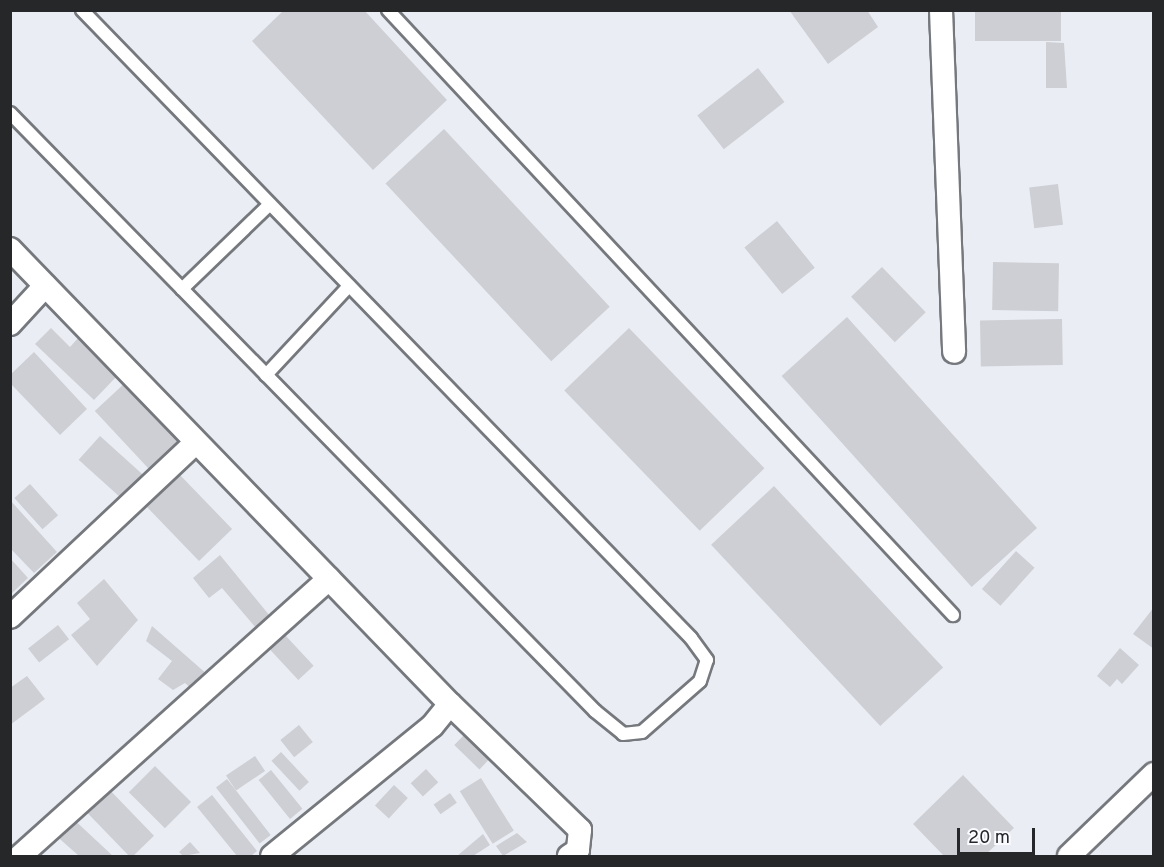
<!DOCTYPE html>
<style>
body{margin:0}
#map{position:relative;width:1164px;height:867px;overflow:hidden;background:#eaeef4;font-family:Overpass,sans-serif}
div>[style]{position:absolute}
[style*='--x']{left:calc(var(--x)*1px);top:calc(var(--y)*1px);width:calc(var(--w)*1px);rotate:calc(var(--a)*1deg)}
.building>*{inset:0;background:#cecfd5;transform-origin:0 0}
.roads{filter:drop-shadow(2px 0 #75787d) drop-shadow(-2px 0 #75787d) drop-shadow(0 2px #75787d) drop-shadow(0 -2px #75787d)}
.service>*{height:12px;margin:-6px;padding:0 6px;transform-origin:6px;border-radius:6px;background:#fff}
.minor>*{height:22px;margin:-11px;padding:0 11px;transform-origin:11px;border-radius:11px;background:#fff}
span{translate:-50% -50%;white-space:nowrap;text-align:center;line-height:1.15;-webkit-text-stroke:4.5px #f9fbff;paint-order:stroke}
.frame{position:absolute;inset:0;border:12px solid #252729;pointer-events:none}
.scale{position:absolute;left:957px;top:828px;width:78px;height:27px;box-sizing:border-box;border:3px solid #252729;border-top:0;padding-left:8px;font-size:18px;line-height:21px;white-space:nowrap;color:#252729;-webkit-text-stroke:4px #f9fbff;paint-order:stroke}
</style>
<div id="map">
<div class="building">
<div style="clip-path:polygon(284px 10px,364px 10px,447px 100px,373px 170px,252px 41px)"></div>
<div style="clip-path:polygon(789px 10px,867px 10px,878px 27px,828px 64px)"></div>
<div style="left:975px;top:10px;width:86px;height:31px"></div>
<div style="clip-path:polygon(1046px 42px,1064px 43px,1067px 88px,1046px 88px)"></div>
<div style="left:758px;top:68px;width:43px;height:77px;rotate:52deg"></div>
<div style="left:444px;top:129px;width:243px;height:80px;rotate:47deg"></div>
<div style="left:1058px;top:184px;width:41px;height:29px;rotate:83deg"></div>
<div style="left:777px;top:221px;width:60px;height:42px;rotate:51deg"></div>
<div style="left:993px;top:262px;width:66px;height:48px;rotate:1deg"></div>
<div style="left:882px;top:267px;width:63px;height:43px;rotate:46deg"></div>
<div style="left:847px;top:317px;width:284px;height:88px;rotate:48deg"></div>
<div style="left:1062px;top:319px;width:46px;height:82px;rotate:89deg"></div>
<div style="clip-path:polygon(51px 328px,70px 347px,79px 337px,118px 375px,94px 400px,35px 344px)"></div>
<div style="left:629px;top:328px;width:195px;height:90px;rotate:46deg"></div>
<div style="clip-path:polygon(34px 352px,87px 409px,60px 435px,10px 383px,10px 375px)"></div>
<div style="left:127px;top:381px;width:79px;height:44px;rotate:47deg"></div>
<div style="left:100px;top:436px;width:62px;height:32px;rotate:42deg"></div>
<div style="left:180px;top:475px;width:75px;height:46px;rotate:46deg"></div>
<div style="left:30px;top:484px;width:42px;height:21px;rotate:48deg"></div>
<div style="left:774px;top:486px;width:248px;height:86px;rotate:47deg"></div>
<div style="clip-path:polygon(10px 500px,57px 552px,34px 573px,10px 548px)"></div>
<div style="left:1016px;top:551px;width:25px;height:51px;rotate:42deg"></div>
<div style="clip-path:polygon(220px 555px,270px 616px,256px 628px,222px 588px,209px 598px,193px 578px)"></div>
<div style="clip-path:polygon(10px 558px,28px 578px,10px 595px)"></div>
<div style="clip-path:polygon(104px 579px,138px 620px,97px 666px,71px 635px,90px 619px,77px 603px)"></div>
<div style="clip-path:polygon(1154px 607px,1154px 649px,1133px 634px)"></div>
<div style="left:58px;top:625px;width:18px;height:38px;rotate:52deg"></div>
<div style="clip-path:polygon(152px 626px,208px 675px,194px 691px,185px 683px,173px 690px,158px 679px,172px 661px,146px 641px)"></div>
<div style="left:285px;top:635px;width:42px;height:21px;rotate:47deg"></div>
<div style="clip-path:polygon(1120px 648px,1139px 665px,1122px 684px,1117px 679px,1110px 687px,1097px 676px)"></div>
<div style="clip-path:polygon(27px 676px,45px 699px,10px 725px,10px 688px)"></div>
<div style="left:299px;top:725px;width:22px;height:24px;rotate:51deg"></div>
<div style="left:464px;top:735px;width:35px;height:14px;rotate:44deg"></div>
<div style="left:281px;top:752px;width:41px;height:13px;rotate:47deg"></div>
<div style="left:255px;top:756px;width:18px;height:35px;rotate:56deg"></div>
<div style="left:155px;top:766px;width:51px;height:37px;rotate:45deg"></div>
<div style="left:426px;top:769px;width:18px;height:21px;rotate:47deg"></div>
<div style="left:271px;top:770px;width:50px;height:16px;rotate:51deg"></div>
<div style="clip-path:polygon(963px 775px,1014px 828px,984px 856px,944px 856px,913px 824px)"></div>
<div style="left:481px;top:778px;width:62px;height:25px;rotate:58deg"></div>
<div style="left:227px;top:779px;width:71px;height:14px;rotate:52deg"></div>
<div style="left:104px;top:784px;width:72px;height:32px;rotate:46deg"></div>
<div style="left:394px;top:785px;width:19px;height:28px;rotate:43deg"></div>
<div style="left:450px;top:793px;width:12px;height:20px;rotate:55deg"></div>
<div style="clip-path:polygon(212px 795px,257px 851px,251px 856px,237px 856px,197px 807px)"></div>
<div style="clip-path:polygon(69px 815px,113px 856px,79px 856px,53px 833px)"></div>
<div style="clip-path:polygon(517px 833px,527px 842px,503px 856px,496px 846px)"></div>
<div style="clip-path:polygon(483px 834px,490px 845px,473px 856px,457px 856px)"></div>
<div style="clip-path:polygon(190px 842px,200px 853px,183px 856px,179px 852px)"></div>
</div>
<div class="roads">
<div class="service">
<div style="--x:388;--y:10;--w:828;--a:46.96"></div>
<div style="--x:10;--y:113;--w:837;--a:45.63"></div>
<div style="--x:595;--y:711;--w:36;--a:39"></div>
<div style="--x:623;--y:734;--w:19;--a:-6"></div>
<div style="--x:642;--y:732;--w:77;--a:-41.3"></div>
<div style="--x:700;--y:681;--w:22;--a:-72"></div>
<div style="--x:707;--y:660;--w:27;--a:-126"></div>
<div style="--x:691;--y:638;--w:875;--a:-134.12"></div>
<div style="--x:182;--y:289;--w:122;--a:-44"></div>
<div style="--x:266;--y:375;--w:122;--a:-47"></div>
</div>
<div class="minor">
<div style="--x:941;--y:10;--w:342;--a:87.8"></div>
<div style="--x:10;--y:249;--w:633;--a:45.96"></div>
<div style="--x:450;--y:704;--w:28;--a:129"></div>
<div style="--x:432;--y:726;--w:206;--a:140.9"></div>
<div style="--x:10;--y:324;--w:52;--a:-47.4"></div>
<div style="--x:10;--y:617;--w:253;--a:-43.2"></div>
<div style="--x:450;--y:704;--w:181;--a:44.1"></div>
<div style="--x:580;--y:830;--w:20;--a:96"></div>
<div style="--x:578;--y:850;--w:11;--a:146"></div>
<div style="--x:20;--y:856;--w:415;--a:-41.9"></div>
<div style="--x:1069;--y:856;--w:118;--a:-44"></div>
</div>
</div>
<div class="frame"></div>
<div class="scale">20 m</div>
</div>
